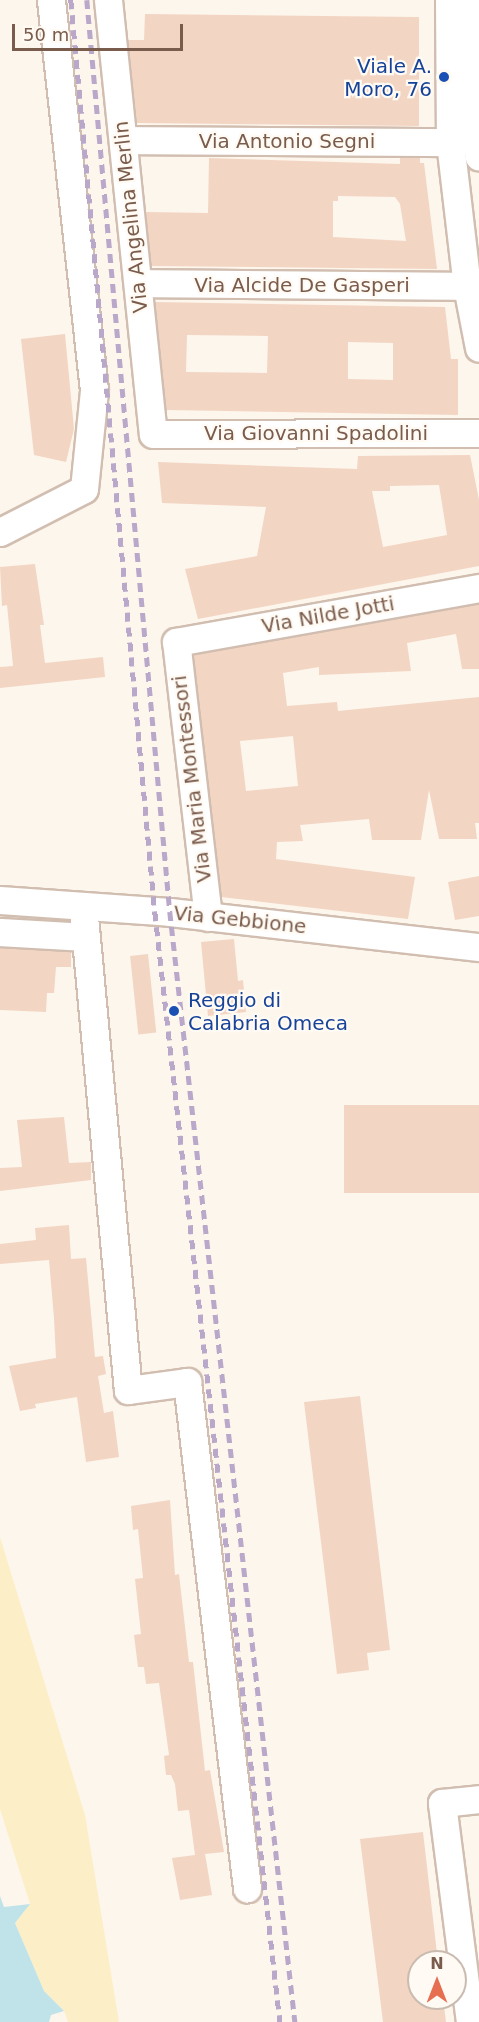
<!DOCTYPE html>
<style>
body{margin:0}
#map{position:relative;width:479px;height:2022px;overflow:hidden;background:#fdf6ec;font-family:"DejaVu Sans",sans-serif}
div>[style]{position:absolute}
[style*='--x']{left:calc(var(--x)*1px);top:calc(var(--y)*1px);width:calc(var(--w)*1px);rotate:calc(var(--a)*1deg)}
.sand>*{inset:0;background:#fcefc7}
.water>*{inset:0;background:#bfe3e8}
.building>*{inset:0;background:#f3d5c3;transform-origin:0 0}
.roads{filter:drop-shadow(2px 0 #d1beb0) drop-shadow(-2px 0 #d1beb0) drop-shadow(0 2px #d1beb0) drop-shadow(0 -2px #d1beb0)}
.minor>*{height:27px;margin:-13.5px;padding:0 13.5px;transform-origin:13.5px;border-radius:13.5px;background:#fff}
.rail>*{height:4.5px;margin-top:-2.25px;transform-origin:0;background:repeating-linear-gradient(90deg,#b9a8c9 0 9px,transparent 0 15px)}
.dots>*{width:16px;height:16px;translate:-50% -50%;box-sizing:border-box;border:3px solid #fffaf3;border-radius:50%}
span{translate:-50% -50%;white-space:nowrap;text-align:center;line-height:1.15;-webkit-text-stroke:4.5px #fffaf3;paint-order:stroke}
.transit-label{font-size:20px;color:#164399}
.right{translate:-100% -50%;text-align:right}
.left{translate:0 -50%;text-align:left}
.street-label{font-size:20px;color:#7a5c4d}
.north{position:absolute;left:407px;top:1950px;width:60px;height:60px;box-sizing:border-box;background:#fffaf3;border:2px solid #cabbb1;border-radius:50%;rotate:0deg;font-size:16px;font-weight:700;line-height:24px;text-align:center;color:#7a5c4d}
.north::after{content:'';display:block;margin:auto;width:21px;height:27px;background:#e76f51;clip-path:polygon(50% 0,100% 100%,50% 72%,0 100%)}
.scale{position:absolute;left:12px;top:24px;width:171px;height:27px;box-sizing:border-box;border:3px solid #7a5c4d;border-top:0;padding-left:8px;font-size:18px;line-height:21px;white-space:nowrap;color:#7a5c4d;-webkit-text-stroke:4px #fffaf3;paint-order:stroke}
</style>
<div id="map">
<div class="sand">
<div style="clip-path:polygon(0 1537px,85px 1815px,119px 2022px,68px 2022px,64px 2011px,44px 1991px,15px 1923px,30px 1904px,0 1809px)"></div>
</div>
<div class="water">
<div style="clip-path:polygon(0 1896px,4px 1907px,30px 1904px,15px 1923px,44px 1991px,64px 2011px,51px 2015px,49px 2022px,0 2022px)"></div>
</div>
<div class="building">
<div style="clip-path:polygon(145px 14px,419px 17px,419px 126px,137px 123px,128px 40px,144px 40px)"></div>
<div style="clip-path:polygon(evenodd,400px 157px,420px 158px,420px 163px,424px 163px,437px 269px,151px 266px,146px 212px,208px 213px,209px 158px,400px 164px,400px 157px,338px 196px,395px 197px,400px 204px,406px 241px,333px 237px,333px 201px,338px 201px,338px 196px)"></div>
<div style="clip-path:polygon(evenodd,155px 302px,445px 307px,451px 359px,458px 359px,458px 415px,166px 410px,155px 302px,187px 335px,268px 336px,267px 373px,186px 372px,187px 335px,155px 302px,348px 342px,393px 343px,393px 380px,348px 379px,348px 342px)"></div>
<div style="clip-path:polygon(65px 334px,74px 429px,66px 462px,34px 455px,21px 339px)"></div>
<div style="clip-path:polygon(evenodd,470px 455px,479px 500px,479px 566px,198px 619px,185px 569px,257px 556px,266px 507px,162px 503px,158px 462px,357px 469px,358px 456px,470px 455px,439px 485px,447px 535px,383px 547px,372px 491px,390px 491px,390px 486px,439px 485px)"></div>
<div style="clip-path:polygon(35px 564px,44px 625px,40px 625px,45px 663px,103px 657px,105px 677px,0 688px,0 667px,13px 666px,7px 605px,2px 606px,0 567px)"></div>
<div style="clip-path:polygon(evenodd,479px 604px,479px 669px,462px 669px,456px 634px,407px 643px,411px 671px,319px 675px,319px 667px,283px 673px,287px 706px,337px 702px,338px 711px,479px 697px,479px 823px,475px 823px,477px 839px,439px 839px,429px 790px,421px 840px,372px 840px,369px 819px,300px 825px,303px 841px,277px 842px,276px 859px,415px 877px,408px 919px,221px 897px,193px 655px,479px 604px,293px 736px,298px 786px,246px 791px,240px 741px,293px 736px)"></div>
<div style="clip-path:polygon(479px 876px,479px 916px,455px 920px,448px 882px)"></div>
<div style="clip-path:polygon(234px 939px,238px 981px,243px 980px,246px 1012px,208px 1016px,201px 942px)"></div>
<div style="clip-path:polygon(0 948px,71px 952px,71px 967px,56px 967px,54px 993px,47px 993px,46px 1012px,0 1010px)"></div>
<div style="left:148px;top:954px;width:79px;height:18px;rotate:84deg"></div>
<div style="left:479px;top:1105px;width:88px;height:135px;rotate:90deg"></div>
<div style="clip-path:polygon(64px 1117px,69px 1163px,91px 1162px,91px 1180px,0 1191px,0 1168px,22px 1167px,17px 1120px)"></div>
<div style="clip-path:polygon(69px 1225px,71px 1259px,86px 1258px,95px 1357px,103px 1356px,106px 1374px,98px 1376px,104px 1413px,113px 1411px,119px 1457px,86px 1462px,77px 1397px,35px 1404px,36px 1408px,20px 1411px,9px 1366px,56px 1358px,54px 1318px,49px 1260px,0 1264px,0 1244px,36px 1240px,35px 1228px)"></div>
<div style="clip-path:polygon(360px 1396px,390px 1650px,367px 1653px,369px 1670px,337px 1674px,304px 1402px)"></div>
<div style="clip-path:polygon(170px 1500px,175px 1575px,179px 1574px,189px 1662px,193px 1662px,205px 1771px,210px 1770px,224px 1852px,205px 1854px,212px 1895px,180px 1900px,172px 1858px,195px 1855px,189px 1810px,178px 1811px,175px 1784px,171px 1775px,166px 1775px,164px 1756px,169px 1755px,159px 1683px,146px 1684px,144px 1667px,138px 1667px,134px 1635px,141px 1634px,135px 1579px,143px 1578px,138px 1529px,133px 1530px,131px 1506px)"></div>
<div style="clip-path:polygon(423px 1832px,438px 1962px,419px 1962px,419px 1998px,443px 1998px,446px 2022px,383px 2022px,360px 1839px)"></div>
</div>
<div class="roads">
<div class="minor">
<div style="--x:108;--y:0;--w:436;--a:84.1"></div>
<div style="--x:153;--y:434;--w:326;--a:-0.2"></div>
<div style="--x:449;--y:0;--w:142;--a:89.6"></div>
<div style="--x:450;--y:142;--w:145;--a:83.3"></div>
<div style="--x:467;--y:286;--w:63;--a:79"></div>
<div style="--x:475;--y:0;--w:129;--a:90.4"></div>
<div style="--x:474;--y:129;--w:28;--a:80"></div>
<div style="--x:124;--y:140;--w:326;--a:0.4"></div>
<div style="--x:138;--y:283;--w:329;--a:0.5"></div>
<div style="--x:0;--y:532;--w:94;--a:-27.1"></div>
<div style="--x:84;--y:489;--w:100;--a:-84.2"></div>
<div style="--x:94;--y:390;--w:392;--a:-96.3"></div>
<div style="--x:0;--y:900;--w:170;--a:4"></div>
<div style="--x:170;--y:912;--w:311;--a:6.5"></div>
<div style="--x:83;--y:906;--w:486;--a:84.7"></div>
<div style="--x:128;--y:1390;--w:60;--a:-7.7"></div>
<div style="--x:187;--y:1382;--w:510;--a:83.24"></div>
<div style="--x:208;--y:917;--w:277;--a:-96.6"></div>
<div style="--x:176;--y:642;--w:308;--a:-10.1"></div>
<div style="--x:0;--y:932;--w:86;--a:3.3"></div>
<div style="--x:470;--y:2022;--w:221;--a:-97.3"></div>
<div style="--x:442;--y:1803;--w:37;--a:-6"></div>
</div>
</div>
<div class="rail">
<div style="--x:71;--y:0;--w:916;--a:84.74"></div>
<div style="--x:155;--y:912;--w:1117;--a:83.57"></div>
<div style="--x:87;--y:0;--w:916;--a:84.8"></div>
<div style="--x:170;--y:912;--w:1117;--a:83.57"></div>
</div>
<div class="dots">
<div style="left:444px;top:77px;background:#1a4fb4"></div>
<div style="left:174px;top:1011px;background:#1a4fb4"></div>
</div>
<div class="transit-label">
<span class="right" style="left:432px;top:78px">Viale A.<br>Moro, 76</span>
<span class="left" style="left:188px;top:1012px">Reggio di<br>Calabria Omeca</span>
</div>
<div class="street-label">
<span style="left:287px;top:141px">Via Antonio Segni</span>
<span style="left:131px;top:217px;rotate:-96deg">Via Angelina Merlin</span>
<span style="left:302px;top:285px">Via Alcide De Gasperi</span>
<span style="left:316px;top:433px">Via Giovanni Spadolini</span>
<span style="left:328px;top:615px;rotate:-10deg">Via Nilde Jotti</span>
<span style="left:192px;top:779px;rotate:-97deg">Via Maria Montessori</span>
<span style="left:240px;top:920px;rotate:6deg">Via Gebbione</span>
</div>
<div class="north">N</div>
<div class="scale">50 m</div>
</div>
